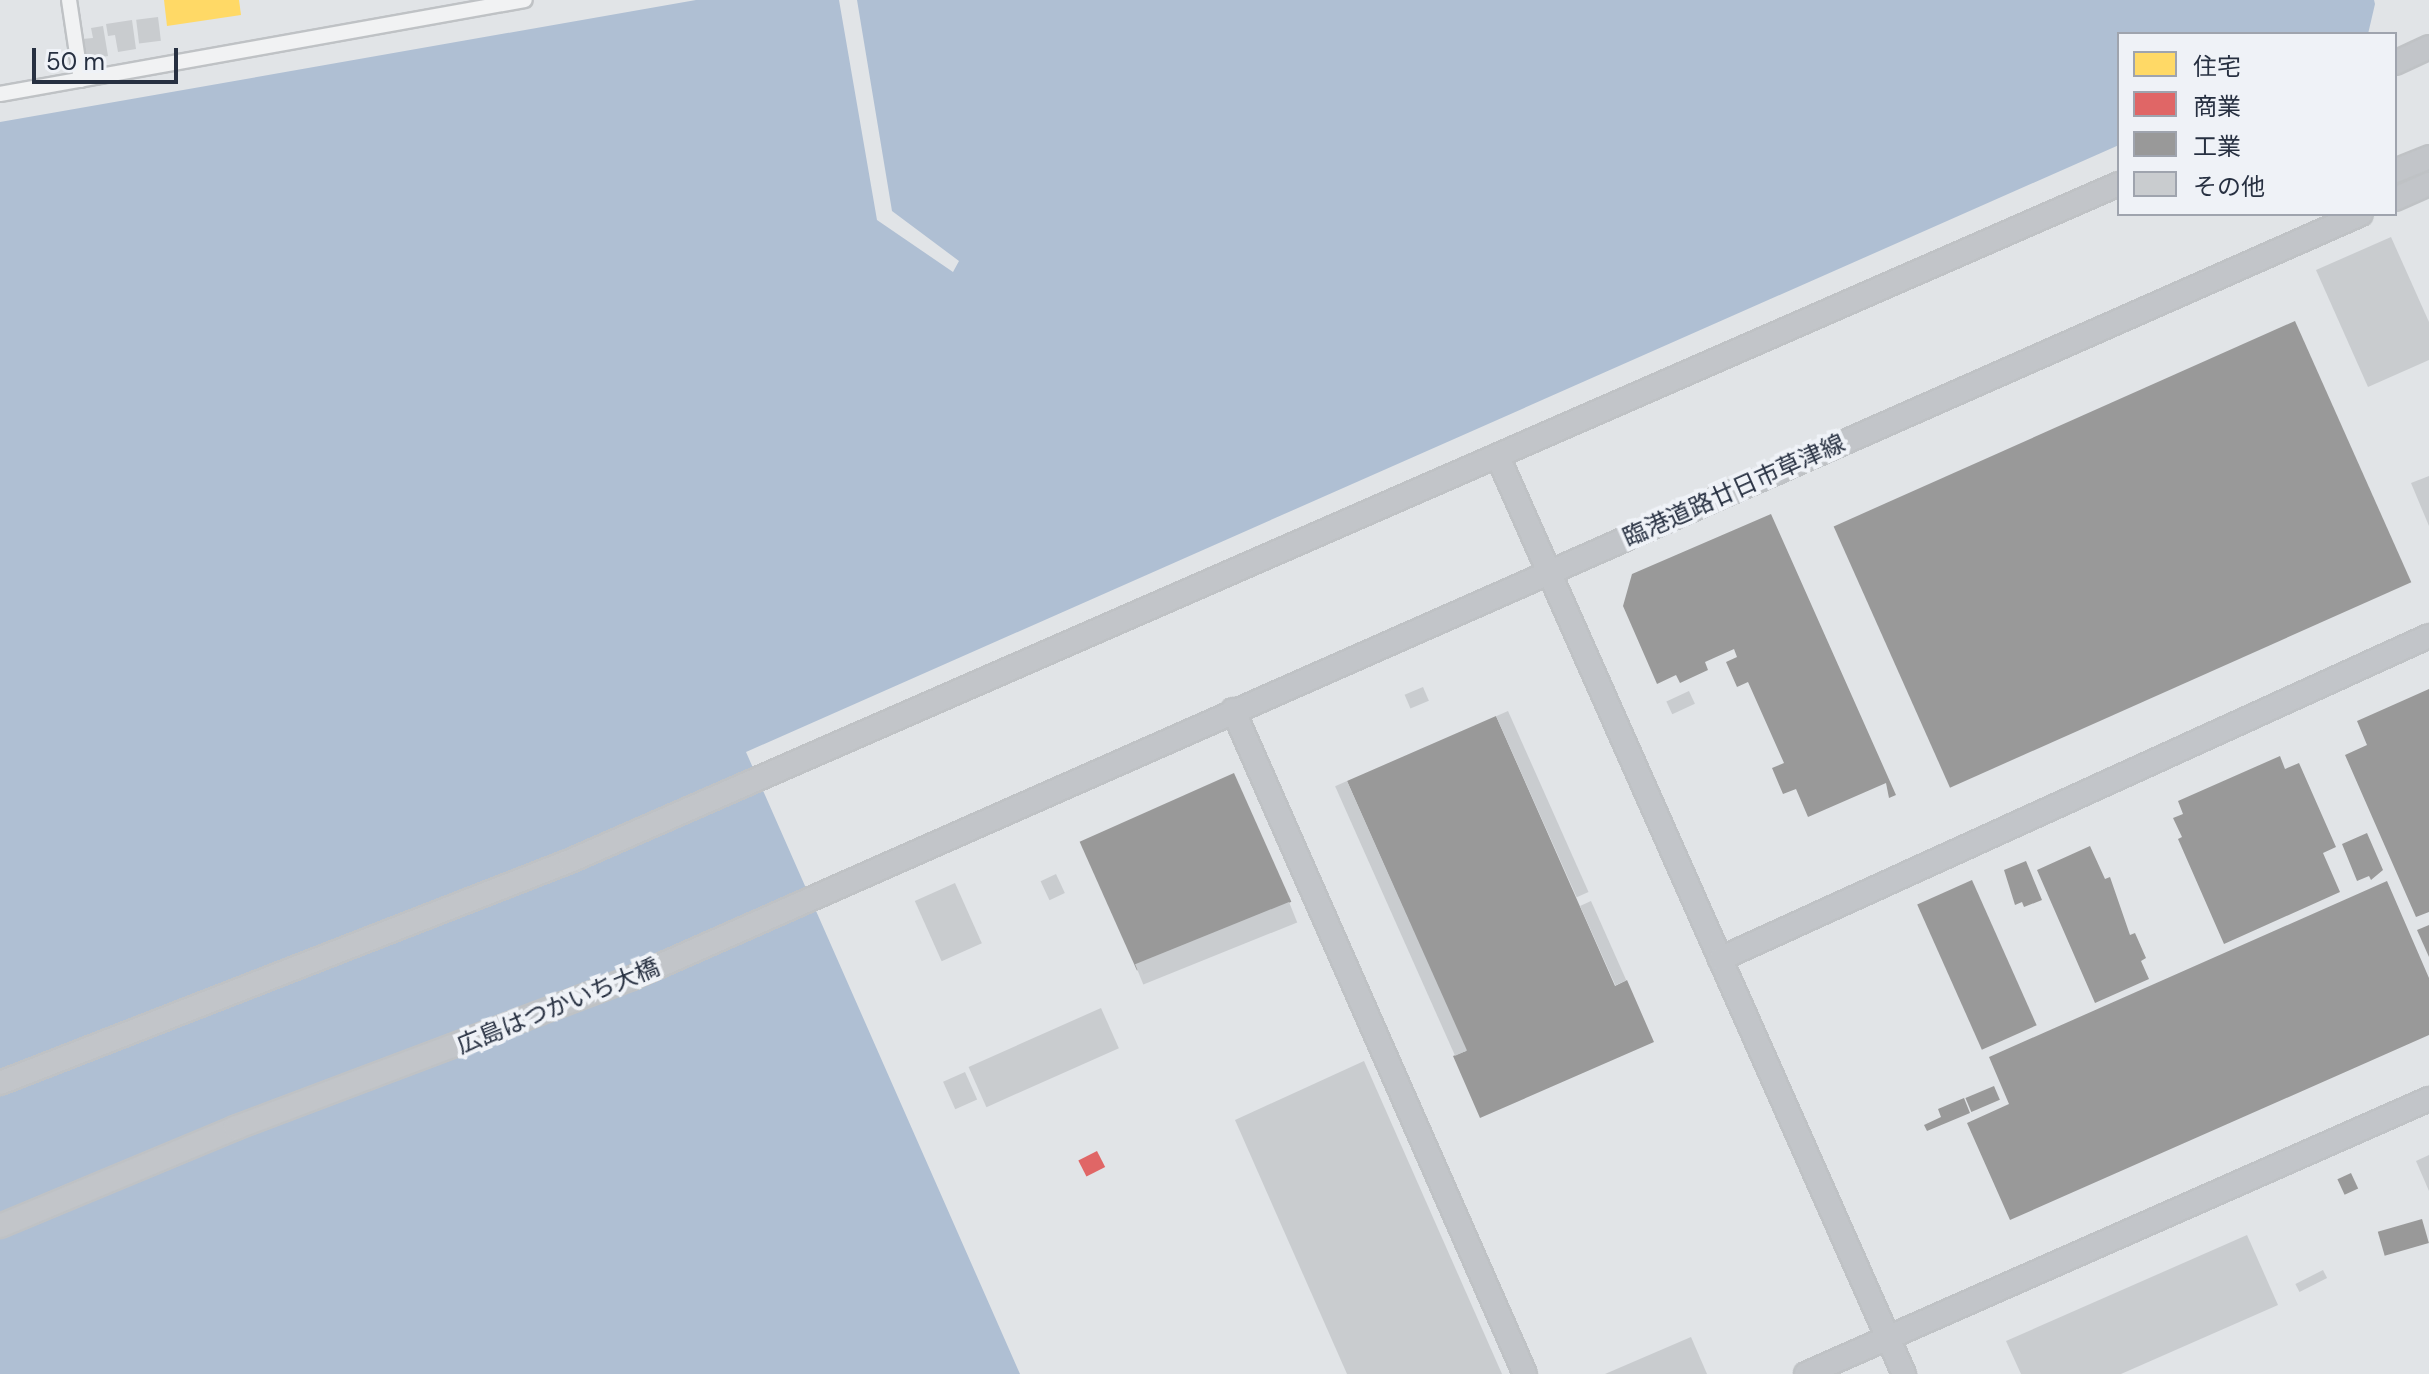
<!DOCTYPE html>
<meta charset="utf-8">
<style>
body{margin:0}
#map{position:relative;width:2429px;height:1374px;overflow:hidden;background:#e1e4e7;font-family:"DM Sans","Noto Sans JP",sans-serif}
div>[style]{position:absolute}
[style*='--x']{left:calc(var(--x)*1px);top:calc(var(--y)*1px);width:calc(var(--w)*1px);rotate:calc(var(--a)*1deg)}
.water>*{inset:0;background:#afbfd3}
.homes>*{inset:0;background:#ffd966}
.shops>*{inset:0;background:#e06666;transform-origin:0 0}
.industry>*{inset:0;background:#999;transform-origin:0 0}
.building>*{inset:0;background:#c9cccf;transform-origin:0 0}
.roads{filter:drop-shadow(2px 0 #bfc2c5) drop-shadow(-2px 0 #bfc2c5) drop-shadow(0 2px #bfc2c5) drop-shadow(0 -2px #bfc2c5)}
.street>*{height:14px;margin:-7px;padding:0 7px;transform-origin:7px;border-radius:7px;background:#f1f2f3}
.secondary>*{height:22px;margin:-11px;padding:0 11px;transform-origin:11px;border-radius:11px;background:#c2c5c9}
span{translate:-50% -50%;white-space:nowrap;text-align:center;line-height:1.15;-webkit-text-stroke:8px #eff2f7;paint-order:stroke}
.street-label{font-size:24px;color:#273041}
.legend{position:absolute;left:2117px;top:32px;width:280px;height:184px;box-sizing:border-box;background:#eff2f7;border:2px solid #9fa4ae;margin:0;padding:10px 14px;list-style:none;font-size:24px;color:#273041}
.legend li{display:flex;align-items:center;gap:16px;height:40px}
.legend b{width:40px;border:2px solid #9fa4ae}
.scale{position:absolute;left:32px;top:48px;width:146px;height:36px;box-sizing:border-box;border:4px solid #273041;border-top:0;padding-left:10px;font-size:24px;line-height:28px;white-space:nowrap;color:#273041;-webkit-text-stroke:6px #eff2f7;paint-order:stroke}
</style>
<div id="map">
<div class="water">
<div style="clip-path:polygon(696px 0,839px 0,877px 220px,953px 272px,959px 261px,892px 211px,857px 0,2374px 0,2375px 4px,2368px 34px,2119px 34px,2119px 145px,746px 752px,1020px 1374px,0 1374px,0 122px)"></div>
</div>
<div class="homes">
<div style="clip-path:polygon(164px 0,239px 0,241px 15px,167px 26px)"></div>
</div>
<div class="shops">
<div style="left:1097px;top:1151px;width:18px;height:21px;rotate:63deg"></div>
</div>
<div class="industry">
<div style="left:2295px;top:321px;width:286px;height:505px;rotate:66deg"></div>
<div style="clip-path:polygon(1771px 514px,1896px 795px,1889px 798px,1886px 783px,1808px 817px,1796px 789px,1783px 794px,1772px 768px,1784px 763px,1748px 682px,1737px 687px,1726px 662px,1737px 657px,1734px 649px,1705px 662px,1708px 670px,1680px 683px,1676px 675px,1657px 684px,1623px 606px,1632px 574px)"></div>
<div style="clip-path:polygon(2429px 689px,2429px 912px,2416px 917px,2345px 755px,2367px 745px,2357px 721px)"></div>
<div style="clip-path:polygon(1496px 716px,1615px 986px,1627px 980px,1654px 1042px,1480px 1118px,1453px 1056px,1466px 1051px,1347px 781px)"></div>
<div style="clip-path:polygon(2280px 756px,2285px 769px,2299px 763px,2336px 847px,2323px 853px,2340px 892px,2224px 944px,2178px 839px,2182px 837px,2173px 818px,2183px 814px,2178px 801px)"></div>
<div style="left:1234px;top:773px;width:141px;height:169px;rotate:66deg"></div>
<div style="clip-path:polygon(2367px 833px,2383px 870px,2371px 880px,2369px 876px,2357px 881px,2342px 844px)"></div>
<div style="clip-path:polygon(2090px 846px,2105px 879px,2110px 877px,2130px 935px,2135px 933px,2146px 958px,2141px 961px,2149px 979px,2095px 1003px,2037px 870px)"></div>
<div style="clip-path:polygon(2026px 861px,2042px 900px,2024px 907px,2022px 902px,2015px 905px,2004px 870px)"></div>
<div style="left:1972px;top:880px;width:159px;height:60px;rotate:66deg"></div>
<div style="clip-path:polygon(2387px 881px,2429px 978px,2429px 1035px,2010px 1220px,1967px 1123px,2009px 1104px,1989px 1057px)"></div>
<div style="clip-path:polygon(2429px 925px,2429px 957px,2417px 930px)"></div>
<div style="left:1994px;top:1086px;width:15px;height:31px;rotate:67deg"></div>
<div style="clip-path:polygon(1964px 1098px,1970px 1113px,1927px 1131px,1924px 1125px,1941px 1117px,1938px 1109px)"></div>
<div style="left:2351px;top:1173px;width:17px;height:15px;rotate:65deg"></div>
<div style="left:2422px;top:1219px;width:25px;height:46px;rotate:74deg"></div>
</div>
<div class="building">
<div style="left:158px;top:17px;width:24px;height:22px;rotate:83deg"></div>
<div style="clip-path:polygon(132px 20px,136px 49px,118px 52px,115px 35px,108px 36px,106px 24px)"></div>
<div style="clip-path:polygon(103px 26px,108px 56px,85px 60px,82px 39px,93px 38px,91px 28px)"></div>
<div style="clip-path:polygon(2391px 237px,2429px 322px,2429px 360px,2368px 387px,2316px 270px)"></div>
<div style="clip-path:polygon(2429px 476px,2429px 526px,2411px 483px)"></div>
<div style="left:1423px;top:687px;width:15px;height:20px;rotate:67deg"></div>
<div style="left:1689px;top:691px;width:14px;height:25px;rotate:65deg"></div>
<div style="left:1508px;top:711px;width:198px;height:13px;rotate:66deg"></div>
<div style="left:1347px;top:781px;width:295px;height:13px;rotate:66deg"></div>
<div style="left:1056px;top:874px;width:21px;height:17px;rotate:65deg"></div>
<div style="left:955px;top:883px;width:66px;height:44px;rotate:66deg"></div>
<div style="left:1591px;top:901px;width:87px;height:12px;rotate:66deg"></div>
<div style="left:1289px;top:902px;width:22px;height:166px;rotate:68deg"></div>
<div style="left:1101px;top:1008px;width:44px;height:145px;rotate:66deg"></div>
<div style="clip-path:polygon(1364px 1061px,1502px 1374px,1347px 1374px,1235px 1120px)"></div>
<div style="left:965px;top:1072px;width:30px;height:24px;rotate:66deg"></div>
<div style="clip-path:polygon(2429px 1155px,2429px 1191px,2416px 1161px)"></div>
<div style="clip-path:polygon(2247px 1235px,2278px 1305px,2121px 1374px,2021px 1374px,2006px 1341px)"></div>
<div style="left:2323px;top:1270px;width:9px;height:31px;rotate:63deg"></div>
<div style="clip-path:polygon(1691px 1337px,1707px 1374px,1605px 1374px)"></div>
</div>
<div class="roads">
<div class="street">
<div style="--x:69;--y:0;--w:81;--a:81.5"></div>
<div style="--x:0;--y:94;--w:533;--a:-10.15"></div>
</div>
<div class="secondary">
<div style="--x:2395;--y:63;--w:38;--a:-25"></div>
<div style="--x:2395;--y:171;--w:37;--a:-22"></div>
<div style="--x:2395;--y:199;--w:37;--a:-24"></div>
<div style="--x:1498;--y:457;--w:1003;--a:66.12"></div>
<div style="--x:1233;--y:710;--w:725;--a:66.26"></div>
<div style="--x:1720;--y:959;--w:779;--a:-24.49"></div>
<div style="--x:0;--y:1083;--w:612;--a:-21.28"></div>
<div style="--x:570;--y:861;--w:1690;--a:-23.61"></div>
<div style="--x:0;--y:1226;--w:255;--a:-22.6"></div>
<div style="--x:235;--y:1128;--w:424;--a:-20.7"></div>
<div style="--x:632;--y:978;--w:1890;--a:-23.84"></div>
<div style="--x:1806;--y:1374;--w:681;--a:-23.82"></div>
</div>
</div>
<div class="street-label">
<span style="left:1734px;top:490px;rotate:-24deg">臨港道路廿日市草津線</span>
<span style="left:558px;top:1006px;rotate:-22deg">広島はつかいち大橋</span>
</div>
<ul class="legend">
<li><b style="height:22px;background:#ffd966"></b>住宅</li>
<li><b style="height:22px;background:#e06666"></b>商業</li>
<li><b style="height:22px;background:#999"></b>工業</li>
<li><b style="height:22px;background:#c9cccf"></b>その他</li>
</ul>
<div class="scale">50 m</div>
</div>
